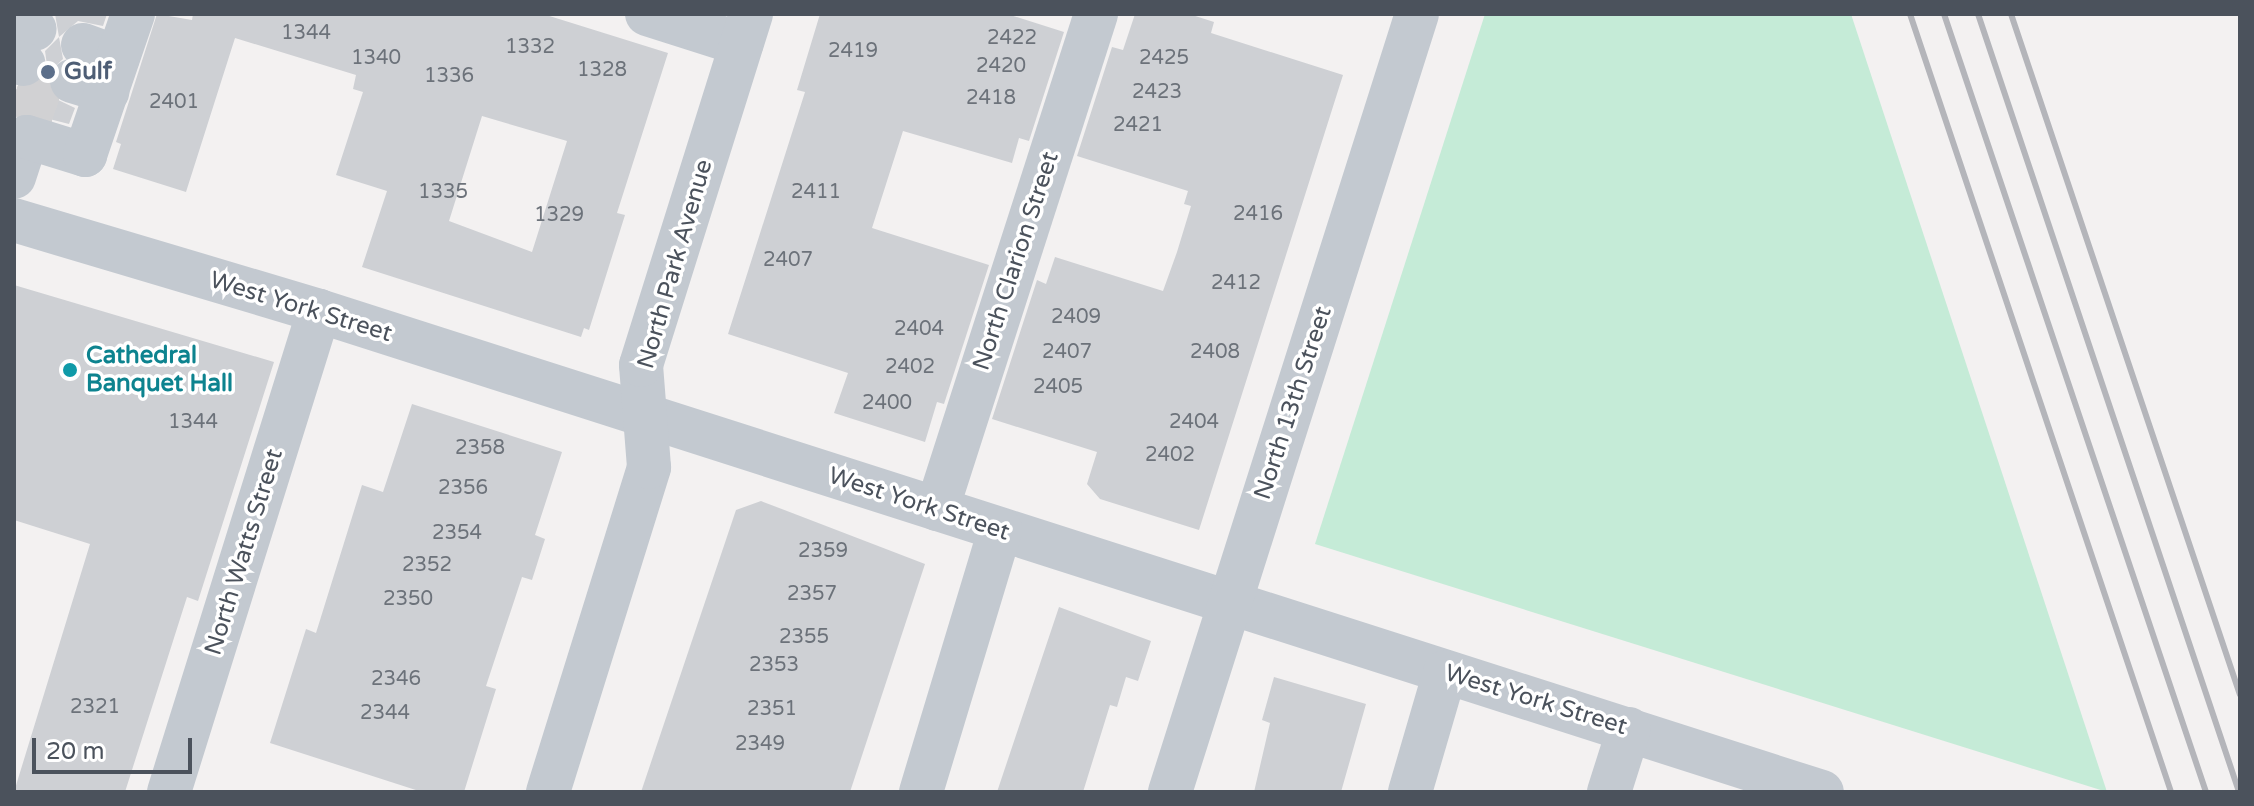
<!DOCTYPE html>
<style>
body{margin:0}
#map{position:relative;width:2254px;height:806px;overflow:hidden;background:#f3f1f1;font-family:"Varela Round",sans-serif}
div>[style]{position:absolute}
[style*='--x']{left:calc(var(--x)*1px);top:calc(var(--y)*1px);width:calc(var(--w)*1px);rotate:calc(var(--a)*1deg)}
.green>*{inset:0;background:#c5ebd7}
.building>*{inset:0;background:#ced0d4}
.minor-tunnel>*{height:44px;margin-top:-22px;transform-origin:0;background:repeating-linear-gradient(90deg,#d1d1d3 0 44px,transparent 0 66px)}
.minor>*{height:44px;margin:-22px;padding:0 22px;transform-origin:22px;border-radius:22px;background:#c3c9d0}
.rail>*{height:6px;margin:-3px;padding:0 3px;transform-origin:3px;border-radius:3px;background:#b4b5ba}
.dots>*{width:22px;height:22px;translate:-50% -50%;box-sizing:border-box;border:4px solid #fff;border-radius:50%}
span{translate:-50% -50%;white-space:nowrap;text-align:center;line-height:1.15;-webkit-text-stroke:7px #fff;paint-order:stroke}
.number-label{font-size:20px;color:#6c727a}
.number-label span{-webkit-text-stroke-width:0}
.service-label{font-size:24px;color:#4e5e75;font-weight:700}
.left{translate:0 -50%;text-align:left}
.street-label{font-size:24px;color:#4b525c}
.culture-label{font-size:24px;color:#0d838f;font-weight:700}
.frame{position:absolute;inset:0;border:16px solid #4b525c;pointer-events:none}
.scale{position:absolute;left:32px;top:738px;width:160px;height:36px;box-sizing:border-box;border:4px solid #4b525c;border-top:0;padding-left:10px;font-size:24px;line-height:28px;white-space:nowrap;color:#4b525c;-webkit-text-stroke:6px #fff;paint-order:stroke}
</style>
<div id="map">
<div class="green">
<div style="clip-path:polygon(1485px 14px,1851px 14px,2107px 792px,1315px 544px)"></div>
</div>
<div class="building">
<div style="clip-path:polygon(55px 14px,107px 14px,103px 26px,78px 21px,59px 37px,63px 59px,48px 73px,48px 86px,54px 98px,75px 108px,69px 124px,14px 110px,17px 88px,30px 88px,48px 72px,45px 51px,59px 37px)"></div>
<div style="clip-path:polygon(evenodd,157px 14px,192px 20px,193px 14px,543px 14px,668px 53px,617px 213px,625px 215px,589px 330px,584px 328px,581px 337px,362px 267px,387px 191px,336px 175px,363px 92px,353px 89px,356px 75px,235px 38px,186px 192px,113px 169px,121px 144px,116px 142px,157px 14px,482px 116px,567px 141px,532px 252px,449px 221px,482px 116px)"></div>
<div style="clip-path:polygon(820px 14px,1007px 14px,1064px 32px,1029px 141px,1019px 138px,1012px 163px,903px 131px,872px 228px,989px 265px,944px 404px,937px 402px,925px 442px,834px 413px,848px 373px,728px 334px,805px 92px,797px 90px)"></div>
<div style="clip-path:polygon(1135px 14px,1189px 14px,1214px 22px,1211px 33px,1343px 75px,1199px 530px,1100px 499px,1087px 484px,1097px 452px,992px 419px,1037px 280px,1046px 284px,1055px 257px,1163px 291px,1177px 252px,1191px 206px,1184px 204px,1188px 191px,1077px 156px,1112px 47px,1123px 50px)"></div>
<div style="clip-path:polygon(14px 285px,274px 362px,198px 601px,187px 597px,125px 792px,14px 792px,90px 544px,14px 520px)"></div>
<div style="clip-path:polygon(412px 404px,562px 452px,535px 535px,545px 539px,532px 580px,522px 577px,486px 686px,496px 689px,464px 792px,422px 792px,270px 743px,306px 629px,316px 633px,362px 485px,383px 492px)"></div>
<div style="clip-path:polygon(761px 501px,925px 564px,850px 792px,641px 792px,736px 510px)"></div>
<div style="clip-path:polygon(1059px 607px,1151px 641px,1138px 681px,1126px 677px,1117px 707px,1110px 705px,1083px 792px,997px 792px)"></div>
<div style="clip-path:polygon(1274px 677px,1366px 704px,1341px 792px,1254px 792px,1270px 723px,1262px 720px)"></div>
</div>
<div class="minor-tunnel">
<div style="--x:15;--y:93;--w:51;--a:19.5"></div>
</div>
<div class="minor">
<div style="--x:647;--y:14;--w:99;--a:17.7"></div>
<div style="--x:14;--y:21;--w:22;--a:21"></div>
<div style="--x:83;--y:45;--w:37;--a:20"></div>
<div style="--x:14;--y:61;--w:10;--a:17"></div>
<div style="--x:72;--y:81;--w:37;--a:17"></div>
<div style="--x:14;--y:177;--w:42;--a:-72"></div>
<div style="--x:27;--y:137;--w:61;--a:17.2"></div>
<div style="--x:85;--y:155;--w:149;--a:-71.2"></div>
<div style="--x:14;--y:220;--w:318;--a:16.6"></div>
<div style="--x:319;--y:311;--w:1578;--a:17.75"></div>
<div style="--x:937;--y:509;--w:520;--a:-72.19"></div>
<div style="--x:169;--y:792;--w:504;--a:-72.68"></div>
<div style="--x:548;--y:792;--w:340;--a:-72.7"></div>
<div style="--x:649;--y:467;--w:102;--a:-94.5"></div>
<div style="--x:641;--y:365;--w:368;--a:-72.6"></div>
<div style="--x:921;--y:792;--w:274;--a:-73.2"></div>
<div style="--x:1170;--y:792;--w:816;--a:-72.39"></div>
<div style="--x:1410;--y:792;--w:125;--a:-73.7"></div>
<div style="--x:1609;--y:792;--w:66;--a:-72.4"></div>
</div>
<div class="rail">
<div style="--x:1910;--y:14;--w:821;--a:71.45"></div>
<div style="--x:1944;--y:14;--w:821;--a:71.39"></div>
<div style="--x:1978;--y:14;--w:821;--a:71.45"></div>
<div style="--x:2011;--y:14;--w:718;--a:71.41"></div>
</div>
<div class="dots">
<div style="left:48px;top:72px;background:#5c6f8a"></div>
<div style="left:70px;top:370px;background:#0f9aa8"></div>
</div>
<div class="number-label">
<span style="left:306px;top:33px">1344</span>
<span style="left:1012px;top:38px">2422</span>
<span style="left:530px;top:47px">1332</span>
<span style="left:853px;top:51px">2419</span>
<span style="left:376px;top:58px">1340</span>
<span style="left:1164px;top:58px">2425</span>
<span style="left:1001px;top:66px">2420</span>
<span style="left:602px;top:70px">1328</span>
<span style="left:449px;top:76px">1336</span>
<span style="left:1157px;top:92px">2423</span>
<span style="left:991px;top:98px">2418</span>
<span style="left:174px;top:102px">2401</span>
<span style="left:1138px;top:125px">2421</span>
<span style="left:443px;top:192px">1335</span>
<span style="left:816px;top:192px">2411</span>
<span style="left:1258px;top:214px">2416</span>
<span style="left:559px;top:215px">1329</span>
<span style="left:788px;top:260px">2407</span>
<span style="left:1236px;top:283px">2412</span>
<span style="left:1076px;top:317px">2409</span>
<span style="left:919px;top:329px">2404</span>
<span style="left:1067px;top:352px">2407</span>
<span style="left:1215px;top:352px">2408</span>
<span style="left:910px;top:367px">2402</span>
<span style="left:1058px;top:387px">2405</span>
<span style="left:887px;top:403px">2400</span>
<span style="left:193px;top:422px">1344</span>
<span style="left:1194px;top:422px">2404</span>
<span style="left:480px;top:448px">2358</span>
<span style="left:1170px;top:455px">2402</span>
<span style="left:463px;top:488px">2356</span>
<span style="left:457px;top:533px">2354</span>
<span style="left:823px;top:551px">2359</span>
<span style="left:427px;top:565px">2352</span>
<span style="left:812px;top:594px">2357</span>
<span style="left:408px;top:599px">2350</span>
<span style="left:804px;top:637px">2355</span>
<span style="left:774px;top:665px">2353</span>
<span style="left:396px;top:679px">2346</span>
<span style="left:95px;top:707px">2321</span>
<span style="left:772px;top:709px">2351</span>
<span style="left:385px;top:713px">2344</span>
<span style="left:760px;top:744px">2349</span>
</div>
<div class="service-label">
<span class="left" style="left:64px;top:72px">Gulf</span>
</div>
<div class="street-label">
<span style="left:1016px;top:261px;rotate:-72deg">North Clarion Street</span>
<span style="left:675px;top:264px;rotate:-74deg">North Park Avenue</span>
<span style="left:301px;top:307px;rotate:17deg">West York Street</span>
<span style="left:1293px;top:403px;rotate:-72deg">North 13th Street</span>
<span style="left:919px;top:504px;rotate:18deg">West York Street</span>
<span style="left:244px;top:552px;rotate:-73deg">North Watts Street</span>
<span style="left:1536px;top:700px;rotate:17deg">West York Street</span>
</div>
<div class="culture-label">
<span class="left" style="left:86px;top:370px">Cathedral<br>Banquet Hall</span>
</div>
<div class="frame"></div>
<div class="scale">20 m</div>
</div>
